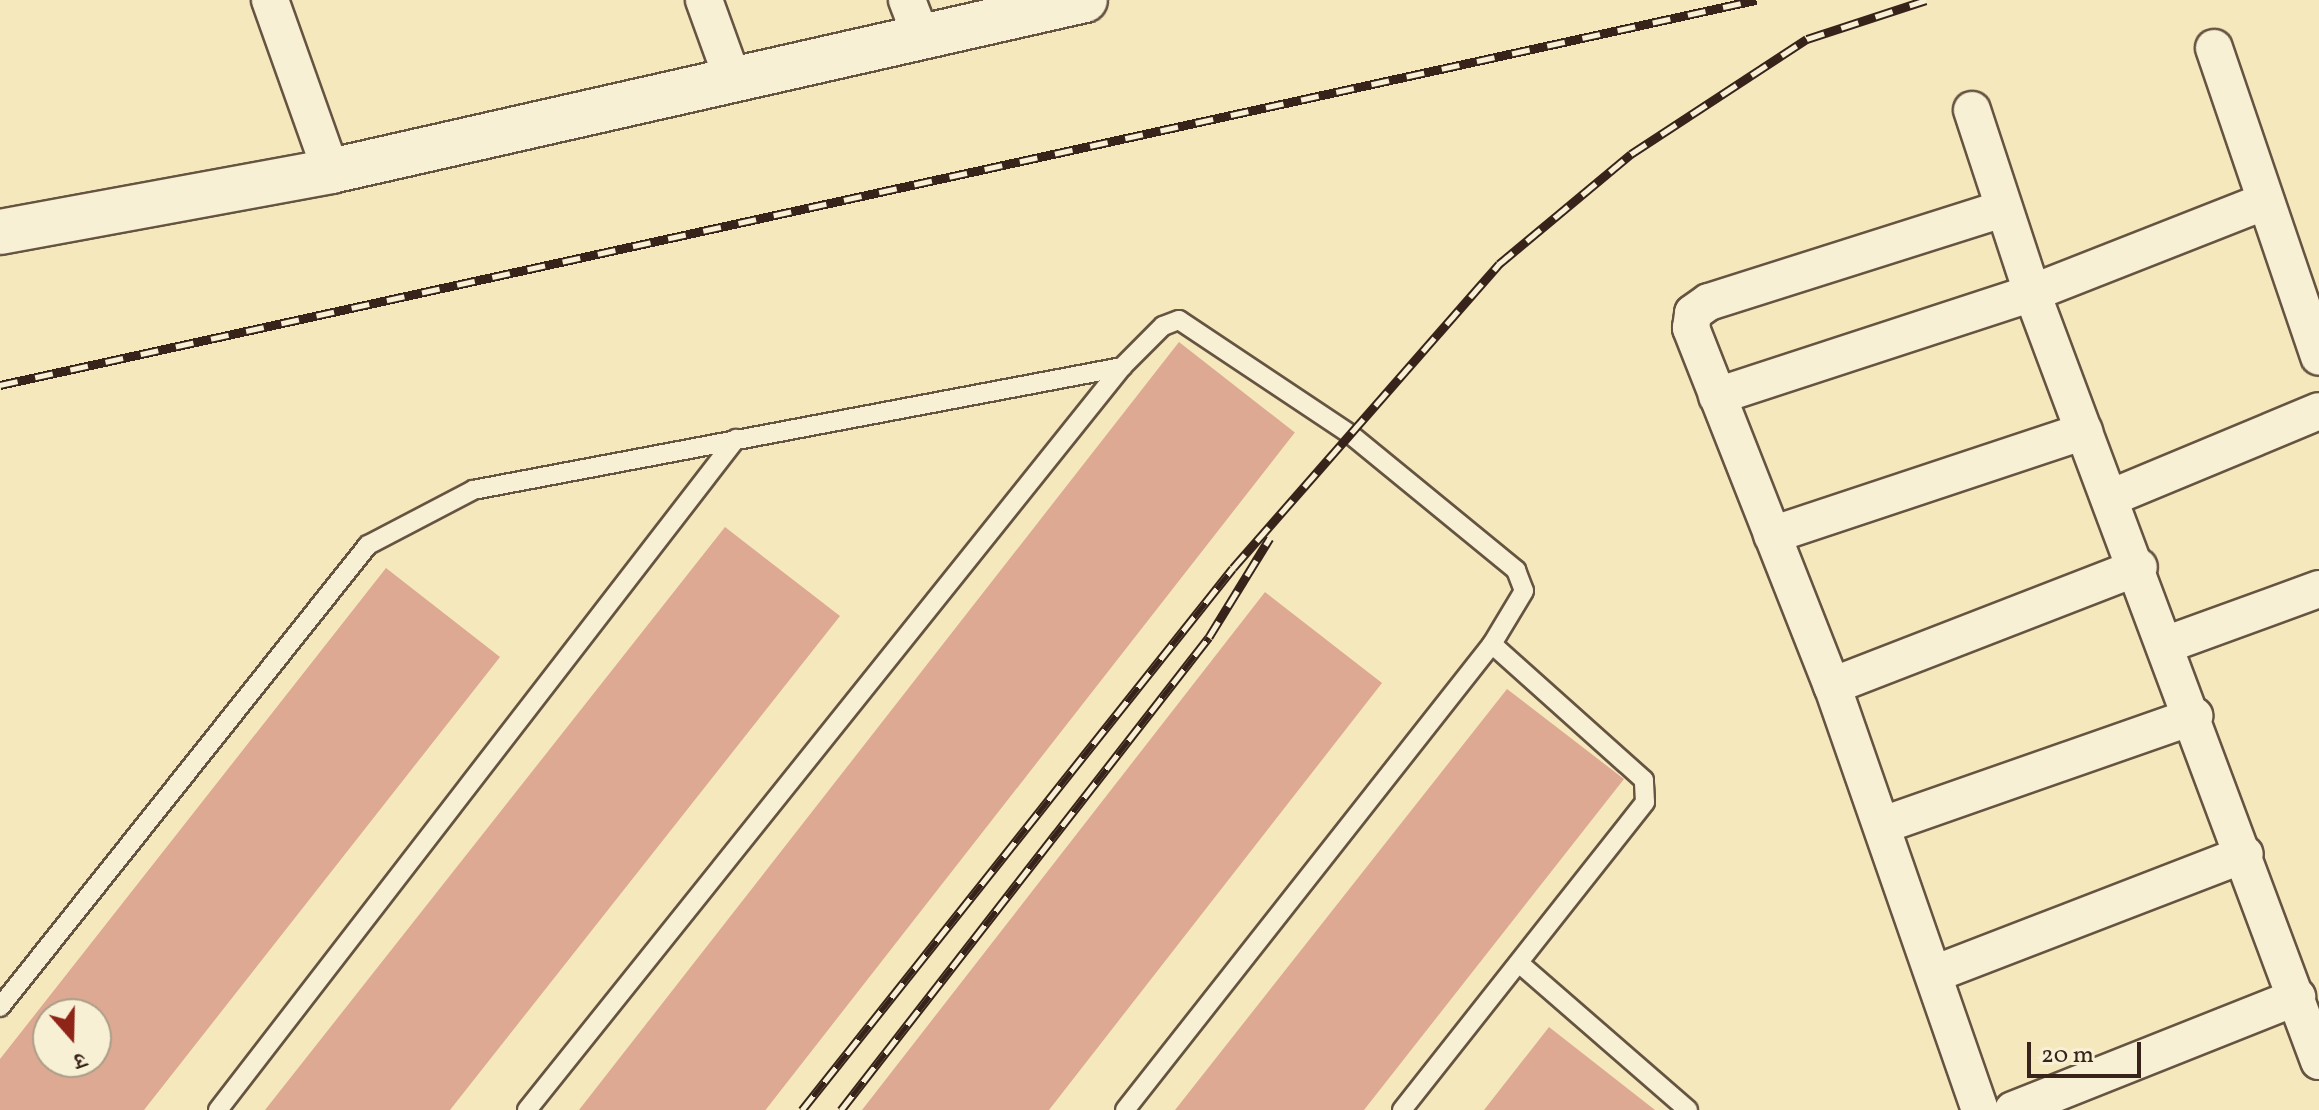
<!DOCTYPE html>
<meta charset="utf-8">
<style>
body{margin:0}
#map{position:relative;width:2319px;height:1110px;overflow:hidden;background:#f5e8bd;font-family:Vollkorn,"Noto Serif Devanagari",serif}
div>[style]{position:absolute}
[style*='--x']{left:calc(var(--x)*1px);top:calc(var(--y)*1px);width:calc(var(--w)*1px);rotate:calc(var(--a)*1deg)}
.building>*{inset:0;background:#dda992;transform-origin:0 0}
.roads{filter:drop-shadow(2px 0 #665442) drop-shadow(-2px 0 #665442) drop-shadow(0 2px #665442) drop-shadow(0 -2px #665442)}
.service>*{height:18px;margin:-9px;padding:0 9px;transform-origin:9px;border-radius:9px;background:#f8f0d4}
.minor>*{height:36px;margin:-18px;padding:0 18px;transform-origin:18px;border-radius:18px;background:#f8f0d4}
.tertiary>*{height:44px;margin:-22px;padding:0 22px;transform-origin:22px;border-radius:22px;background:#f8f0d4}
.rail>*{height:9px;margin-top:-4.5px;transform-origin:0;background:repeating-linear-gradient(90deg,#f8f0d4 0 18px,#372319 0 36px);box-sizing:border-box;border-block:2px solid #372319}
span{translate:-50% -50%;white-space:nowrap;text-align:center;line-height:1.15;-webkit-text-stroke:7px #f8f0d4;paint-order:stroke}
.north{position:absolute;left:32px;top:998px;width:80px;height:80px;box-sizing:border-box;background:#f8f0d4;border:2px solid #ab9e89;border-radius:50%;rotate:160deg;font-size:22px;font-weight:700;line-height:32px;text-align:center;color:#372319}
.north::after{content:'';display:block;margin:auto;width:28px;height:36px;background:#8f2418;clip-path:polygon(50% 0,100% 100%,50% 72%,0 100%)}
.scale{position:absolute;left:2027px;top:1042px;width:114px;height:36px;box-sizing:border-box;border:4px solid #372319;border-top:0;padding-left:10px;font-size:24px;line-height:28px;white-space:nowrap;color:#372319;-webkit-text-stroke:6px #f8f0d4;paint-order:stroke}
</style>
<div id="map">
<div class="building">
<div style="left:1179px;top:342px;width:147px;height:977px;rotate:38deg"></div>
<div style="clip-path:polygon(725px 527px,840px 616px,450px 1110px,265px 1110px)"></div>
<div style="clip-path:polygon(evenodd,386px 568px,500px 657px,144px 1110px,0 1110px,0 1059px,386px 568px,48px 1014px,96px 1014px,96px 1062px,48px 1062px,48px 1014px)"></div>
<div style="clip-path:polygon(1265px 592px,1382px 683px,1049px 1110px,862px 1110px)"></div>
<div style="clip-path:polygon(1507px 689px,1624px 779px,1364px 1110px,1175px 1110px)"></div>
<div style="clip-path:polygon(1549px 1027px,1655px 1110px,1484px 1110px)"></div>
</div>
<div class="roads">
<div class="service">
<div style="--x:1519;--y:963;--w:224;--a:41"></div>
<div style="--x:0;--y:1007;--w:591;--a:-51.46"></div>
<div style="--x:368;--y:545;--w:119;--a:-27.6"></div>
<div style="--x:473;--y:490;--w:661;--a:-10.73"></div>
<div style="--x:218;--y:1110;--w:848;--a:-52.33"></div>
<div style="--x:527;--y:1110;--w:952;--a:-51.31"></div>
<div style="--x:1122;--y:367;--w:58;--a:-45"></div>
<div style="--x:1163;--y:326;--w:17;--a:-21"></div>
<div style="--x:1179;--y:320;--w:206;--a:33.7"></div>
<div style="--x:1350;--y:434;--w:215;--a:39.3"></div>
<div style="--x:1516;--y:570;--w:22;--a:69"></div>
<div style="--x:1524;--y:591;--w:62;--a:121.1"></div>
<div style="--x:1492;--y:644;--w:593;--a:128.22"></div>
<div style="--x:1402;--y:1110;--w:392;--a:-51.7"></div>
<div style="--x:1645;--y:802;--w:22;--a:-93"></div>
<div style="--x:1644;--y:780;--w:204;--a:-138.2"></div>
</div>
<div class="minor">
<div style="--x:270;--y:0;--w:182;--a:70.4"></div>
<div style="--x:704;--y:0;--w:85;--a:70.1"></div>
<div style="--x:907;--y:0;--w:40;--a:69"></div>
<div style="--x:2214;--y:48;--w:326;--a:71.2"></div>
<div style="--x:1972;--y:110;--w:193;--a:71.8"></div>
<div style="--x:2032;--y:293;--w:820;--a:69.51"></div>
<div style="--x:1717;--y:396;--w:331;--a:-18.1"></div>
<div style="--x:2032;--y:293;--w:251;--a:-21.5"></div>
<div style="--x:2110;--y:498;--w:226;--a:-22.6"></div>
<div style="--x:1772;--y:535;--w:329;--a:-18.4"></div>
<div style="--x:2168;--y:644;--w:161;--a:-20"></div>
<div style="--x:1832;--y:686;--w:329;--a:-21.2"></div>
<div style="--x:1883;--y:825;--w:330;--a:-19.3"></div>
<div style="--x:1934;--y:974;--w:333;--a:-21.1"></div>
<div style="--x:1980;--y:1110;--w:449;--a:-109.2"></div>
<div style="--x:1832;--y:686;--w:385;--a:-111.5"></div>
<div style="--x:1691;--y:328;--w:15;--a:-82"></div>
<div style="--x:1693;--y:313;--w:19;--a:-35"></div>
<div style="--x:1709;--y:302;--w:307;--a:-17.6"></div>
<div style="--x:2013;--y:1110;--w:306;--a:-21.7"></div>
</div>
<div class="tertiary">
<div style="--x:0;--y:232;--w:337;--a:-10.4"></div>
<div style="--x:331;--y:171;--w:773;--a:-12.78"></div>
</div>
</div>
<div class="rail">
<div style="--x:0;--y:385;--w:1798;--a:-12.37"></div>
<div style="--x:802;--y:1110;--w:692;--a:-51.51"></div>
<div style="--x:1233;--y:568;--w:404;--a:-48.8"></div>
<div style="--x:1499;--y:264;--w:172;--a:-39.8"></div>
<div style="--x:1631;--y:154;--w:210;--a:-33.2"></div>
<div style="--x:1807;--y:39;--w:125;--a:-18.1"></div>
<div style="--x:841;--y:1110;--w:599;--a:-52.12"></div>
<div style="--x:1209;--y:637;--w:116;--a:-58.4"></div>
</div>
<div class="north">उ</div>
<div class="scale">20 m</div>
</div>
